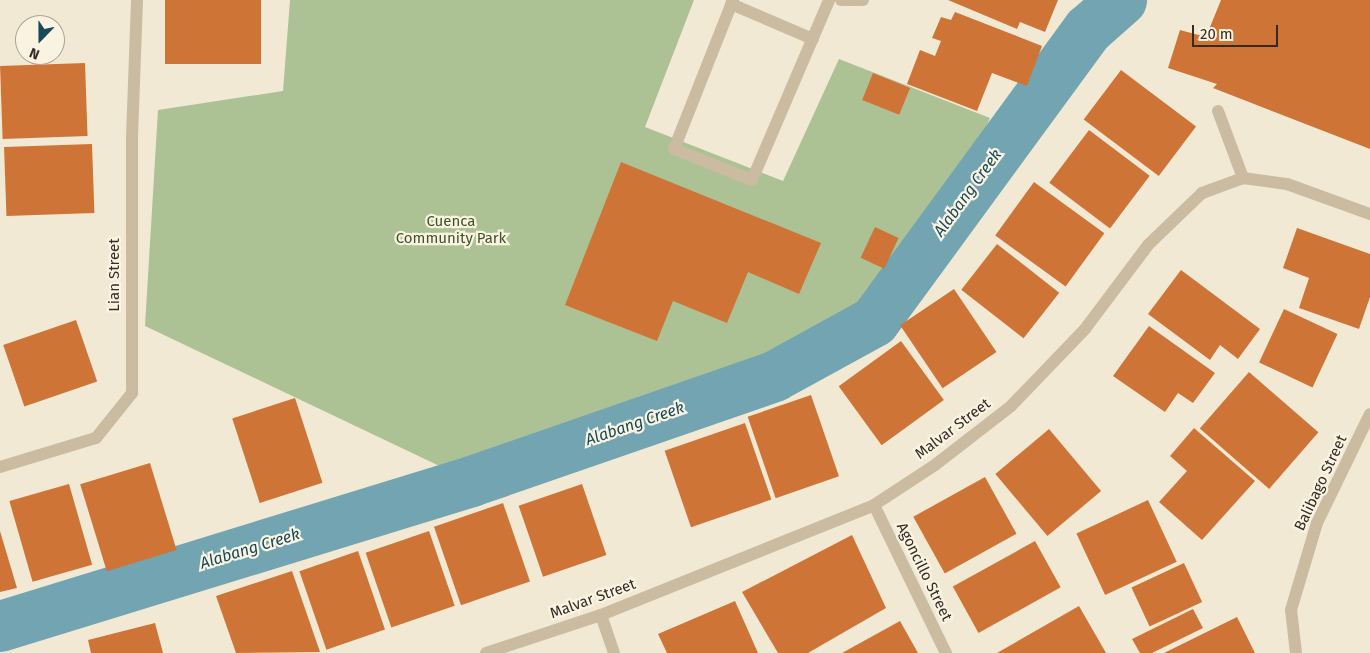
<!DOCTYPE html>
<style>
body{margin:0}
#map{position:relative;width:1370px;height:653px;overflow:hidden;background:#f2e9d5;font-family:"Fira Sans",sans-serif}
div>[style]{position:absolute}
[style*='--x']{left:calc(var(--x)*1px);top:calc(var(--y)*1px);width:calc(var(--w)*1px);rotate:calc(var(--a)*1deg)}
.green>*{inset:0;background:#acc295}
.river>*{height:51px;margin:-25.5px;padding:0 25.5px;transform-origin:25.5px;border-radius:25.5px;background:#72a5b1}
.building>*{inset:0;background:#cf7437;transform-origin:0 0}
.service>*{height:12px;margin:-6px;padding:0 6px;transform-origin:6px;border-radius:6px;background:#cbbba1}
.minor>*{height:12px;margin:-6px;padding:0 6px;transform-origin:6px;border-radius:6px;background:#cbbba1}
span{translate:-50% -50%;white-space:nowrap;text-align:center;line-height:1.15;-webkit-text-stroke:4.5px #faf3e2;paint-order:stroke}
.park-label{font-size:15px;color:#3c5426}
.street-label{font-size:15px;color:#342c24}
.water-label{font-size:16px;color:#174a58;font-style:italic}
.north{position:absolute;left:15px;top:15px;width:50px;height:50px;box-sizing:border-box;background:#faf3e2;border:1px solid #aba396;border-radius:50%;rotate:202deg;font-size:14px;font-weight:700;line-height:20px;text-align:center;color:#342c24}
.north::after{content:'';display:block;margin:auto;width:18px;height:22px;background:#174a58;clip-path:polygon(50% 0,100% 100%,50% 72%,0 100%)}
.scale{position:absolute;left:1192px;top:25px;width:86px;height:22px;box-sizing:border-box;border:2px solid #342c24;border-top:0;padding-left:6px;font-size:15px;line-height:18px;white-space:nowrap;color:#342c24;-webkit-text-stroke:4px #faf3e2;paint-order:stroke}
</style>
<div id="map">
<div class="green">
<div style="clip-path:polygon(290px 0,694px 0,645px 127px,783px 181px,839px 59px,990px 118px,941px 231px,874px 321px,471px 481px,145px 326px,158px 110px,283px 91px)"></div>
</div>
<div class="river">
<div style="--x:0;--y:626;--w:493;--a:-17.1"></div>
<div style="--x:471;--y:481;--w:321;--a:-19.1"></div>
<div style="--x:774;--y:376;--w:114;--a:-28.8"></div>
<div style="--x:874;--y:321;--w:362;--a:-53.8"></div>
<div style="--x:1088;--y:29;--w:44;--a:-41.3"></div>
</div>
<div class="building">
<div style="left:165px;top:0;width:96px;height:64px"></div>
<div style="clip-path:polygon(948px 0,1058px 0,1045px 32px,1020px 22px,1017px 29px)"></div>
<div style="clip-path:polygon(1221px 0,1370px 0,1370px 149px,1213px 88px,1217px 84px,1168px 68px,1180px 30px,1206px 37px)"></div>
<div style="clip-path:polygon(955px 12px,1042px 46px,1027px 86px,992px 73px,977px 111px,907px 84px,920px 50px,935px 56px,941px 41px,932px 38px,941px 17px,951px 20px)"></div>
<div style="left:85px;top:63px;width:73px;height:85px;rotate:88deg"></div>
<div style="left:1121px;top:70px;width:94px;height:62px;rotate:37deg"></div>
<div style="left:873px;top:73px;width:40px;height:29px;rotate:22deg"></div>
<div style="left:1089px;top:130px;width:76px;height:66px;rotate:37deg"></div>
<div style="left:92px;top:144px;width:69px;height:88px;rotate:88deg"></div>
<div style="clip-path:polygon(621px 162px,821px 243px,799px 294px,748px 272px,727px 323px,673px 301px,657px 341px,565px 305px)"></div>
<div style="left:1034px;top:182px;width:87px;height:66px;rotate:36deg"></div>
<div style="left:875px;top:227px;width:26px;height:34px;rotate:25deg"></div>
<div style="clip-path:polygon(1297px 228px,1370px 254px,1370px 297px,1359px 329px,1299px 308px,1309px 278px,1283px 268px)"></div>
<div style="left:997px;top:244px;width:79px;height:58px;rotate:38deg"></div>
<div style="clip-path:polygon(1181px 270px,1260px 329px,1238px 359px,1220px 345px,1210px 360px,1148px 314px)"></div>
<div style="left:954px;top:289px;width:76px;height:65px;rotate:56deg"></div>
<div style="left:1284px;top:309px;width:59px;height:59px;rotate:25deg"></div>
<div style="left:76px;top:320px;width:65px;height:77px;rotate:71deg"></div>
<div style="clip-path:polygon(1149px 326px,1215px 373px,1193px 403px,1178px 393px,1165px 412px,1113px 376px)"></div>
<div style="left:901px;top:341px;width:73px;height:77px;rotate:54deg"></div>
<div style="left:1249px;top:372px;width:92px;height:75px;rotate:41deg"></div>
<div style="left:811px;top:395px;width:86px;height:67px;rotate:71deg"></div>
<div style="left:295px;top:398px;width:89px;height:66px;rotate:72deg"></div>
<div style="left:745px;top:423px;width:81px;height:85px;rotate:71deg"></div>
<div style="clip-path:polygon(1194px 428px,1255px 481px,1202px 540px,1159px 502px,1187px 471px,1170px 456px)"></div>
<div style="left:1049px;top:429px;width:81px;height:70px;rotate:50deg"></div>
<div style="left:150px;top:463px;width:91px;height:73px;rotate:73deg"></div>
<div style="left:985px;top:477px;width:65px;height:82px;rotate:61deg"></div>
<div style="left:69px;top:484px;width:84px;height:62px;rotate:74deg"></div>
<div style="left:582px;top:484px;width:75px;height:67px;rotate:71deg"></div>
<div style="left:1148px;top:500px;width:68px;height:79px;rotate:65deg"></div>
<div style="left:503px;top:503px;width:83px;height:73px;rotate:71deg"></div>
<div style="clip-path:polygon(0 531px,17px 588px,0 592px)"></div>
<div style="left:429px;top:531px;width:79px;height:67px;rotate:71deg"></div>
<div style="clip-path:polygon(852px 535px,886px 608px,808px 653px,778px 653px,742px 592px)"></div>
<div style="left:1035px;top:541px;width:53px;height:94px;rotate:61deg"></div>
<div style="left:358px;top:551px;width:83px;height:62px;rotate:71deg"></div>
<div style="left:1184px;top:563px;width:43px;height:58px;rotate:65deg"></div>
<div style="clip-path:polygon(292px 571px,320px 652px,236px 653px,216px 596px)"></div>
<div style="clip-path:polygon(735px 601px,758px 653px,667px 653px,658px 634px)"></div>
<div style="clip-path:polygon(1079px 606px,1106px 653px,997px 653px)"></div>
<div style="clip-path:polygon(1193px 609px,1203px 628px,1152px 653px,1140px 653px,1132px 639px)"></div>
<div style="clip-path:polygon(1237px 617px,1255px 653px,1164px 653px)"></div>
<div style="clip-path:polygon(900px 621px,918px 653px,842px 653px)"></div>
<div style="clip-path:polygon(155px 623px,163px 653px,91px 653px,88px 640px)"></div>
</div>
<div class="service">
<div style="--x:733;--y:0;--w:160;--a:111.6"></div>
<div style="--x:674;--y:149;--w:84;--a:21.7"></div>
<div style="--x:752;--y:180;--w:196;--a:-66.8"></div>
<div style="--x:731;--y:4;--w:89;--a:23.1"></div>
<div style="--x:1218;--y:111;--w:72;--a:69.5"></div>
</div>
<div class="minor">
<div style="--x:841;--y:0;--w:22;--a:0"></div>
<div style="--x:0;--y:467;--w:100;--a:-16.8"></div>
<div style="--x:96;--y:438;--w:58;--a:-51.3"></div>
<div style="--x:132;--y:393;--w:256;--a:-90"></div>
<div style="--x:132;--y:137;--w:137;--a:-87.9"></div>
<div style="--x:874;--y:505;--w:165;--a:64.1"></div>
<div style="--x:601;--y:615;--w:40;--a:71.1"></div>
<div style="--x:486;--y:653;--w:121;--a:-18.3"></div>
<div style="--x:601;--y:615;--w:294;--a:-21.9"></div>
<div style="--x:874;--y:505;--w:73;--a:-33.3"></div>
<div style="--x:935;--y:465;--w:96;--a:-37.8"></div>
<div style="--x:1011;--y:406;--w:107;--a:-46.1"></div>
<div style="--x:1085;--y:329;--w:105;--a:-53.1"></div>
<div style="--x:1148;--y:245;--w:75;--a:-43.9"></div>
<div style="--x:1202;--y:193;--w:44;--a:-20.1"></div>
<div style="--x:1243;--y:178;--w:44;--a:7.8"></div>
<div style="--x:1287;--y:184;--w:88;--a:19.9"></div>
<div style="--x:1296;--y:653;--w:43;--a:-96.6"></div>
<div style="--x:1291;--y:610;--w:91;--a:-73.4"></div>
<div style="--x:1317;--y:523;--w:121;--a:-64.1"></div>
</div>
<div class="park-label">
<span style="left:451px;top:230px">Cuenca<br>Community Park</span>
</div>
<div class="street-label">
<span style="left:115px;top:275px;rotate:-90deg">Lian Street</span>
<span style="left:953px;top:429px;rotate:-37deg">Malvar Street</span>
<span style="left:1321px;top:483px;rotate:-65deg">Balibago Street</span>
<span style="left:924px;top:572px;rotate:64deg">Agoncillo Street</span>
<span style="left:593px;top:599px;rotate:-20deg">Malvar Street</span>
</div>
<div class="water-label">
<span style="left:968px;top:193px;rotate:-54deg">Alabang Creek</span>
<span style="left:635px;top:424px;rotate:-19deg">Alabang Creek</span>
<span style="left:250px;top:549px;rotate:-17deg">Alabang Creek</span>
</div>
<div class="north">N</div>
<div class="scale">20 m</div>
</div>
